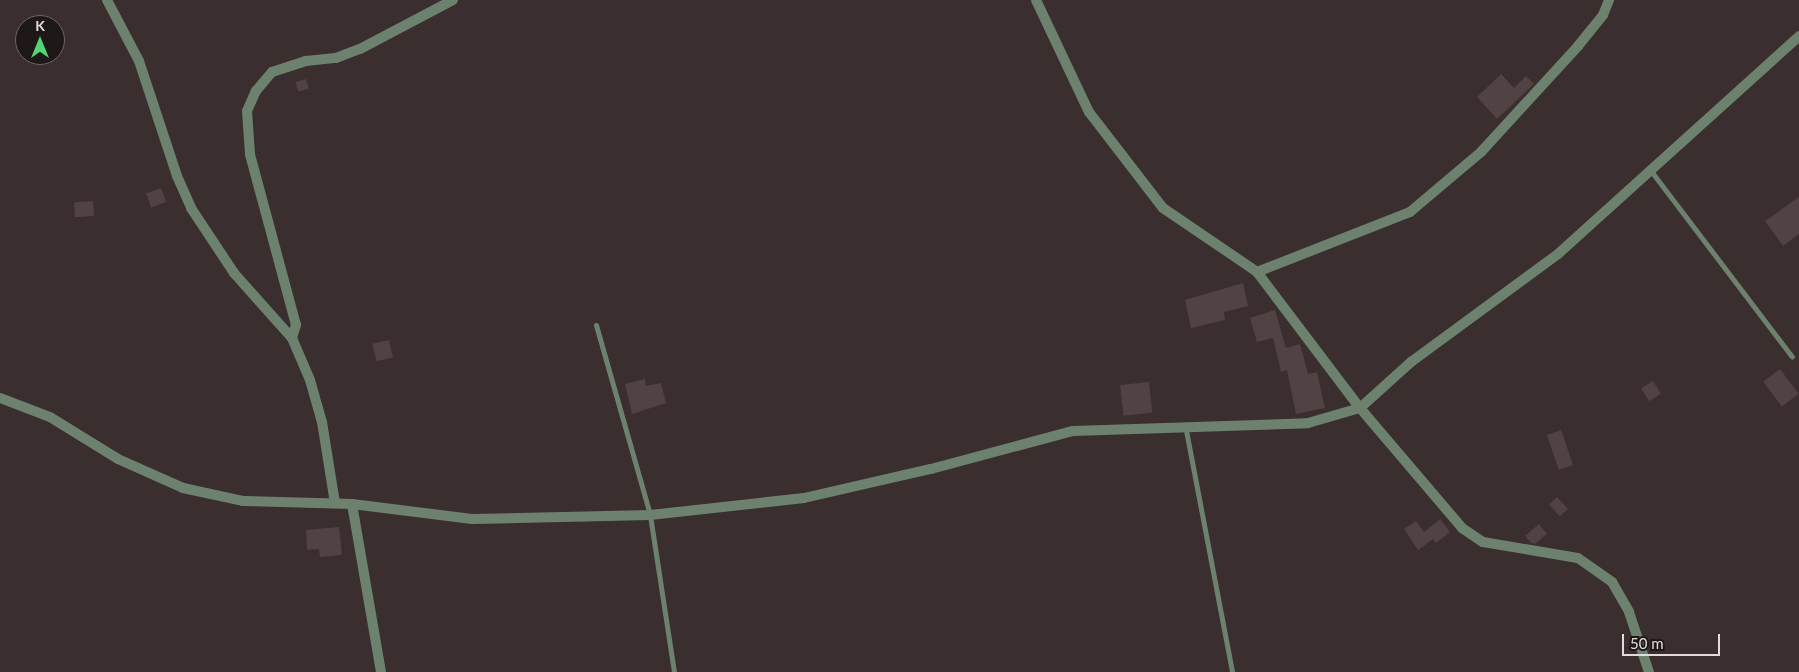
<!DOCTYPE html>
<style>
body{margin:0}
#map{position:relative;width:1799px;height:672px;overflow:hidden;background:#3b2e2e;font-family:Lato,sans-serif}
div>[style]{position:absolute}
[style*='--x']{left:calc(var(--x)*1px);top:calc(var(--y)*1px);width:calc(var(--w)*1px);rotate:calc(var(--a)*1deg)}
.building>*{inset:0;background:#514243;transform-origin:0 0}
.service>*{height:5px;margin:-2.5px;padding:0 2.5px;transform-origin:2.5px;border-radius:2.5px;background:#6c826f}
.minor>*{height:10px;margin:-5px;padding:0 5px;transform-origin:5px;border-radius:5px;background:#6c826f}
.tertiary>*{height:10px;margin:-5px;padding:0 5px;transform-origin:5px;border-radius:5px;background:#6c826f}
span{translate:-50% -50%;white-space:nowrap;text-align:center;line-height:1.15;-webkit-text-stroke:4px #1e1818;paint-order:stroke}
.north{position:absolute;left:15px;top:15px;width:50px;height:50px;box-sizing:border-box;background:#1e1818;border:1px solid #6d6666;border-radius:50%;rotate:0deg;font-size:14px;font-weight:700;line-height:20px;text-align:center;color:#e4dbdb}
.north::after{content:'';display:block;margin:auto;width:18px;height:22px;background:#50d674;clip-path:polygon(50% 0,100% 100%,50% 72%,0 100%)}
.scale{position:absolute;left:1622px;top:634px;width:98px;height:22px;box-sizing:border-box;border:2px solid #e4dbdb;border-top:0;padding-left:6px;font-size:15px;line-height:18px;white-space:nowrap;color:#e4dbdb;-webkit-text-stroke:4px #1e1818;paint-order:stroke}
</style>
<div id="map">
<div class="building">
<div style="clip-path:polygon(1501px 74px,1514px 88px,1526px 76px,1534px 84px,1497px 119px,1477px 97px)"></div>
<div style="left:306px;top:79px;width:10px;height:11px;rotate:73deg"></div>
<div style="left:161px;top:188px;width:15px;height:16px;rotate:70deg"></div>
<div style="clip-path:polygon(1799px 197px,1799px 234px,1783px 246px,1765px 221px)"></div>
<div style="left:93px;top:201px;width:15px;height:19px;rotate:86deg"></div>
<div style="clip-path:polygon(1243px 283px,1248px 306px,1224px 312px,1225px 320px,1191px 328px,1185px 300px)"></div>
<div style="clip-path:polygon(1275px 310px,1286px 348px,1300px 344px,1308px 374px,1317px 372px,1325px 408px,1296px 414px,1287px 370px,1281px 372px,1273px 338px,1257px 342px,1250px 318px)"></div>
<div style="left:389px;top:340px;width:18px;height:17px;rotate:77deg"></div>
<div style="left:1780px;top:369px;width:31px;height:21px;rotate:53deg"></div>
<div style="clip-path:polygon(645px 379px,646px 386px,661px 383px,666px 403px,632px 414px,625px 384px)"></div>
<div style="left:1653px;top:381px;width:15px;height:14px;rotate:58deg"></div>
<div style="left:1149px;top:382px;width:31px;height:29px;rotate:84deg"></div>
<div style="left:1561px;top:430px;width:37px;height:15px;rotate:71deg"></div>
<div style="left:1557px;top:497px;width:16px;height:11px;rotate:47deg"></div>
<div style="clip-path:polygon(1440px 519px,1450px 532px,1436px 543px,1433px 539px,1418px 550px,1404px 529px,1416px 521px,1424px 532px)"></div>
<div style="clip-path:polygon(1539px 524px,1547px 534px,1535px 544px,1531px 543px,1525px 536px)"></div>
<div style="clip-path:polygon(339px 527px,342px 555px,320px 557px,319px 549px,307px 550px,306px 530px)"></div>
</div>
<div class="service">
<div style="--x:1651;--y:171;--w:233;--a:52.8"></div>
<div style="--x:596;--y:325;--w:198;--a:74.1"></div>
<div style="--x:650;--y:515;--w:159;--a:81.3"></div>
<div style="--x:1185;--y:425;--w:251;--a:79.2"></div>
</div>
<div class="minor">
<div style="--x:107;--y:0;--w:69;--a:62.3"></div>
<div style="--x:139;--y:61;--w:121;--a:71.7"></div>
<div style="--x:177;--y:176;--w:35;--a:66"></div>
<div style="--x:191;--y:208;--w:78;--a:56.5"></div>
<div style="--x:234;--y:273;--w:87;--a:48.3"></div>
<div style="--x:292;--y:338;--w:46;--a:66.8"></div>
<div style="--x:310;--y:380;--w:44;--a:74.1"></div>
<div style="--x:322;--y:422;--w:82;--a:80.9"></div>
<div style="--x:1036;--y:0;--w:124;--a:64.7"></div>
<div style="--x:1089;--y:112;--w:121;--a:52.4"></div>
<div style="--x:1163;--y:208;--w:114;--a:34.2"></div>
<div style="--x:1257;--y:272;--w:164;--a:-21.4"></div>
<div style="--x:1410;--y:212;--w:93;--a:-40.2"></div>
<div style="--x:1481;--y:152;--w:144;--a:-47.5"></div>
<div style="--x:1578;--y:46;--w:40;--a:-51"></div>
<div style="--x:1603;--y:15;--w:16;--a:-68"></div>
<div style="--x:292;--y:338;--w:14;--a:-73"></div>
<div style="--x:296;--y:325;--w:177;--a:-105.1"></div>
<div style="--x:250;--y:154;--w:43;--a:-94"></div>
<div style="--x:247;--y:111;--w:22;--a:-66"></div>
<div style="--x:256;--y:91;--w:25;--a:-50"></div>
<div style="--x:272;--y:72;--w:36;--a:-18"></div>
<div style="--x:306;--y:61;--w:30;--a:-6"></div>
<div style="--x:336;--y:58;--w:26;--a:-21"></div>
<div style="--x:360;--y:49;--w:105;--a:-27.8"></div>
<div style="--x:352;--y:504;--w:170;--a:80.2"></div>
</div>
<div class="tertiary">
<div style="--x:1257;--y:272;--w:171;--a:52.9"></div>
<div style="--x:1360;--y:408;--w:157;--a:49.6"></div>
<div style="--x:1462;--y:528;--w:25;--a:34"></div>
<div style="--x:1483;--y:542;--w:96;--a:9.6"></div>
<div style="--x:1578;--y:558;--w:42;--a:35.2"></div>
<div style="--x:1612;--y:582;--w:34;--a:60"></div>
<div style="--x:1629;--y:612;--w:63;--a:71.6"></div>
<div style="--x:0;--y:398;--w:53;--a:20.8"></div>
<div style="--x:50;--y:417;--w:80;--a:31.7"></div>
<div style="--x:118;--y:459;--w:71;--a:24"></div>
<div style="--x:183;--y:488;--w:61;--a:12.2"></div>
<div style="--x:243;--y:501;--w:109;--a:1.6"></div>
<div style="--x:352;--y:504;--w:121;--a:7.1"></div>
<div style="--x:472;--y:519;--w:178;--a:-1.3"></div>
<div style="--x:650;--y:515;--w:155;--a:-6.3"></div>
<div style="--x:804;--y:498;--w:130;--a:-12.9"></div>
<div style="--x:931;--y:469;--w:147;--a:-15"></div>
<div style="--x:1073;--y:431;--w:235;--a:-1.9"></div>
<div style="--x:1308;--y:423;--w:54;--a:-16.1"></div>
<div style="--x:1360;--y:408;--w:69;--a:-42"></div>
<div style="--x:1411;--y:362;--w:182;--a:-36.3"></div>
<div style="--x:1558;--y:254;--w:325;--a:-42.1"></div>
</div>
<div class="north">K</div>
<div class="scale">50 m</div>
</div>
